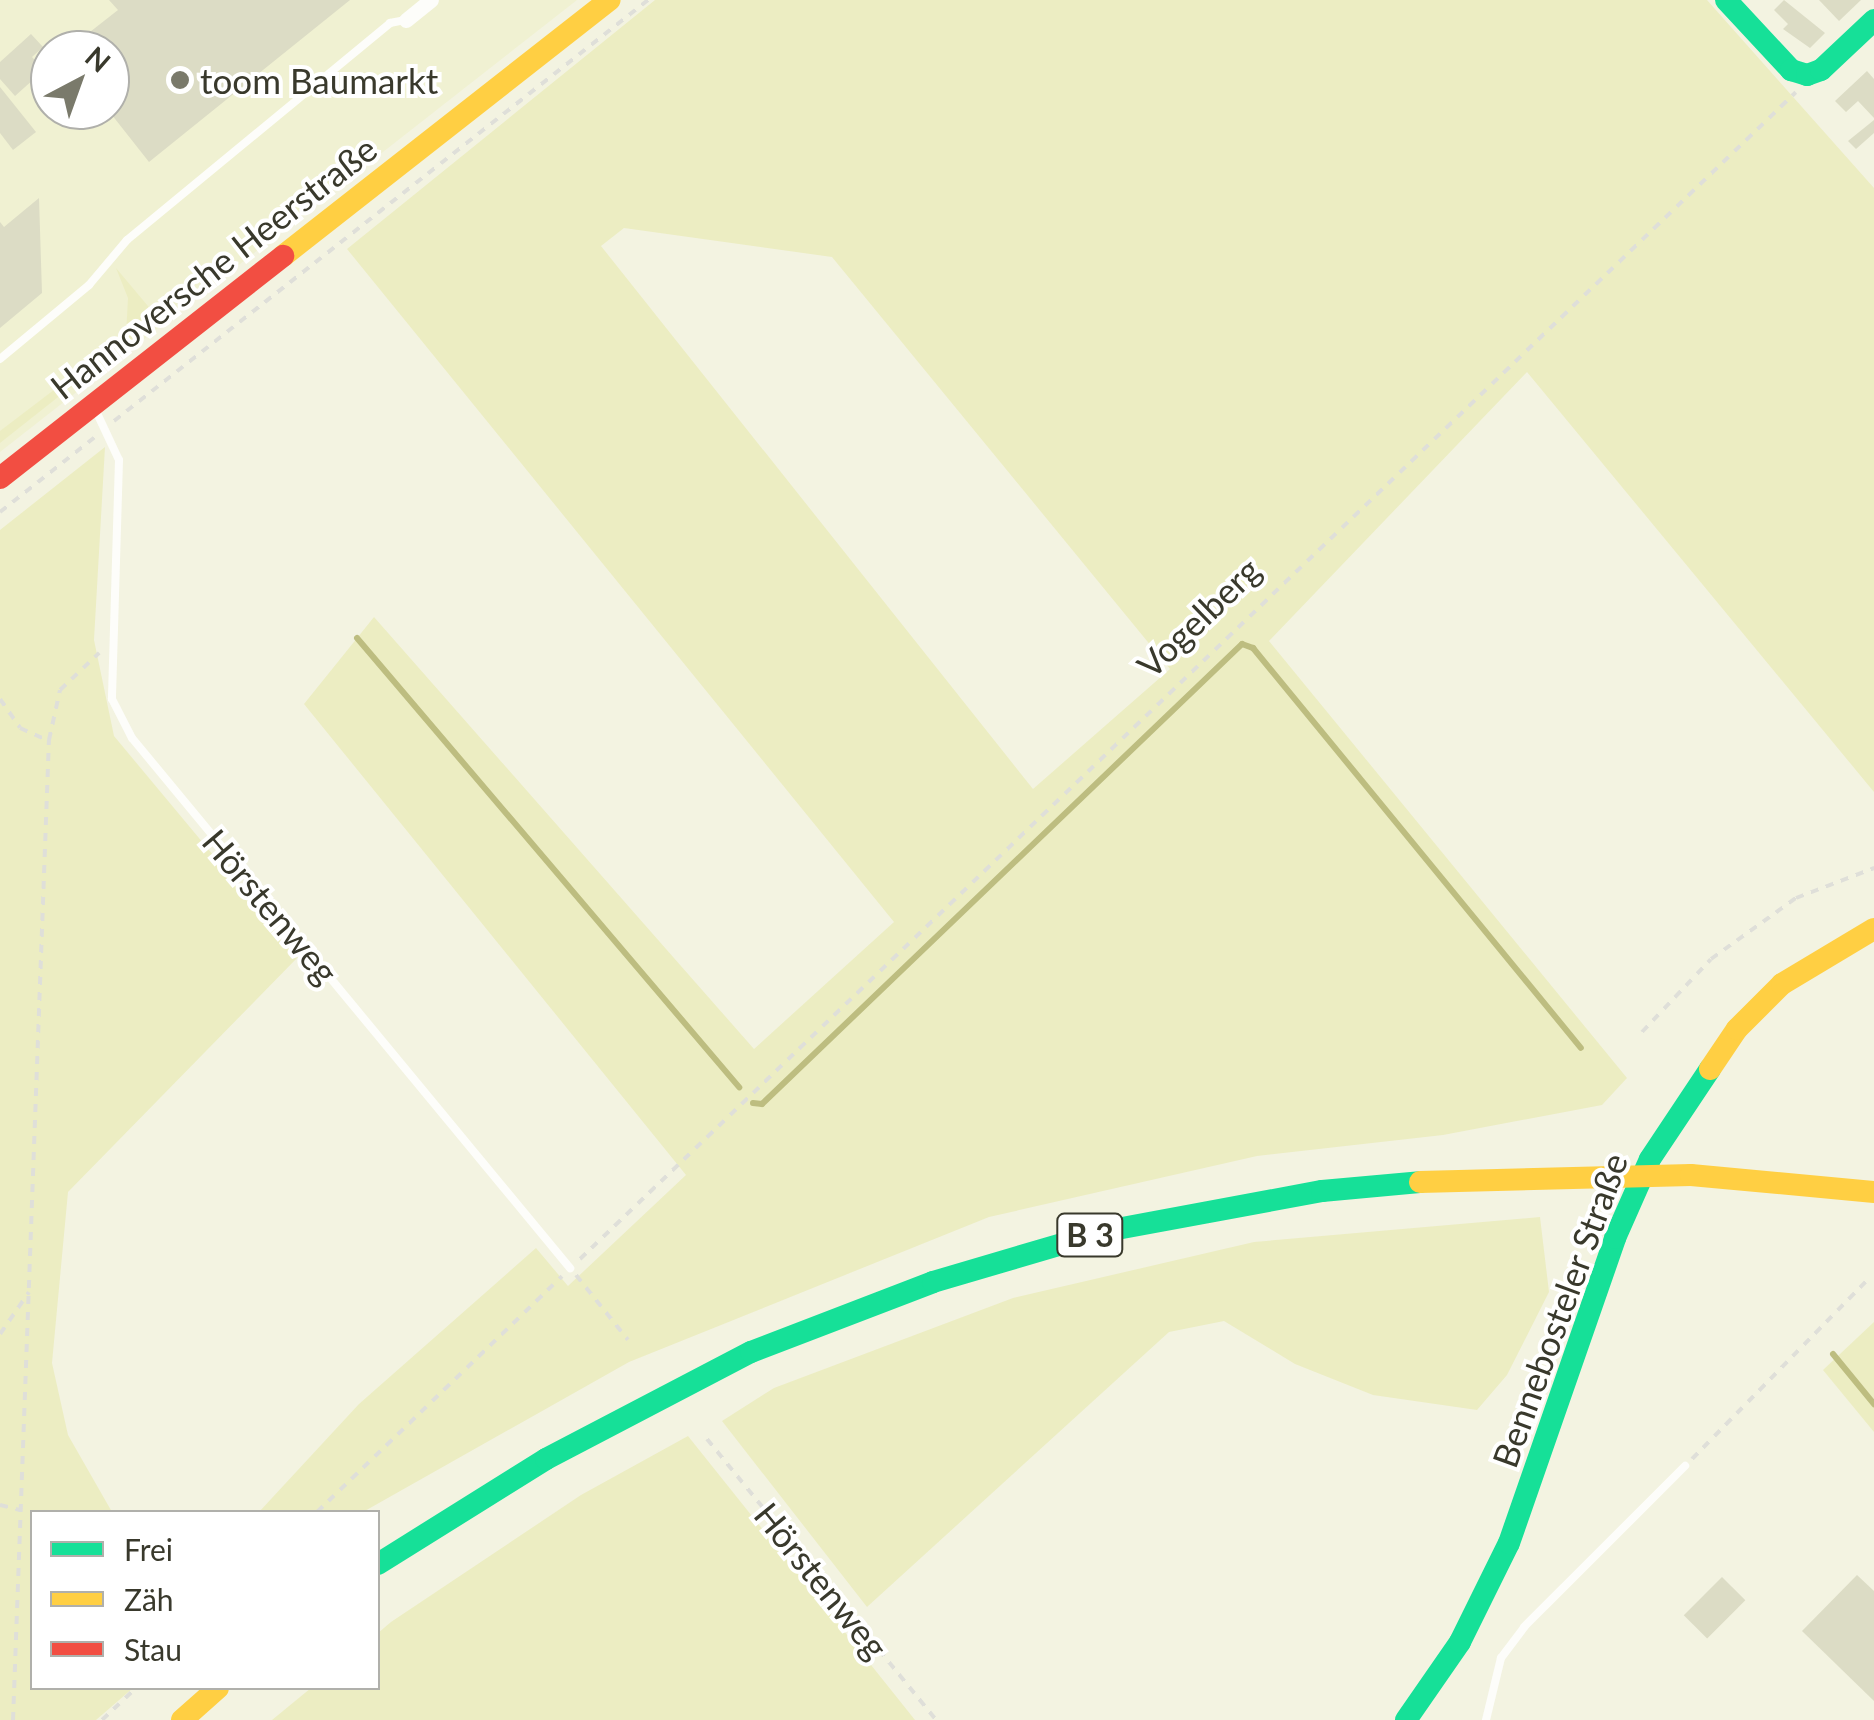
<!DOCTYPE html>
<meta charset="utf-8">
<style>
body{margin:0}
#map{position:relative;width:1874px;height:1720px;overflow:hidden;background:#f3f3e1;font-family:Lato,sans-serif}
div>[style]{position:absolute}
[style*='--x']{left:calc(var(--x)*1px);top:calc(var(--y)*1px);width:calc(var(--w)*1px);rotate:calc(var(--a)*1deg)}
.built>*{inset:0;background:#f0f1d2}
.green>*{inset:0;background:#ecedc2}
.stream>*{height:6px;margin:-3px;padding:0 3px;transform-origin:3px;border-radius:3px;background:#bdbd80}
.building>*{inset:0;background:#dcdcc5;transform-origin:0 0}
.path>*{height:4px;margin-top:-2px;transform-origin:0;background:repeating-linear-gradient(90deg,#dfdfd9 0 8px,transparent 0 16px)}
.lane>*{height:8px;margin:-4px;padding:0 4px;transform-origin:4px;border-radius:4px;background:#fdfdfa}
.street>*{height:15px;margin:-7.5px;padding:0 7.5px;transform-origin:7.5px;border-radius:7.5px;background:#fdfdfa}
.fast>*{height:22px;margin:-11px;padding:0 11px;transform-origin:11px;border-radius:11px;background:#16e098}
.slow>*{height:22px;margin:-11px;padding:0 11px;transform-origin:11px;border-radius:11px;background:#ffcf43}
.jam>*{height:22px;margin:-11px;padding:0 11px;transform-origin:11px;border-radius:11px;background:#f24e42}
.dots>*{width:28px;height:28px;translate:-50% -50%;box-sizing:border-box;border:5px solid #fff;border-radius:50%}
span{translate:-50% -50%;white-space:nowrap;text-align:center;line-height:1.15;-webkit-text-stroke:8px #fff;paint-order:stroke}
.shield-label span{padding:2px 8px;background:#fff;border:2px solid;border-radius:8px;-webkit-text-stroke-width:0}
.shield-label{font-size:32px;color:#39392c;font-weight:700}
.poi-label{font-size:35px;color:#39392c}
.left{translate:0 -50%;text-align:left}
.street-label{font-size:35px;color:#39392c}
.legend{position:absolute;left:30px;top:1510px;width:350px;height:180px;box-sizing:border-box;background:#fff;border:2px solid #b0b0ab;margin:0;padding:12px 18px;list-style:none;font-size:30px;color:#39392c}
.legend li{display:flex;align-items:center;gap:20px;height:50px}
.legend b{width:50px;border:2px solid #b0b0ab}
.north{position:absolute;left:30px;top:30px;width:100px;height:100px;box-sizing:border-box;background:#fff;border:2px solid #b0b0ab;border-radius:50%;rotate:41deg;font-size:28px;font-weight:700;line-height:40px;text-align:center;color:#39392c}
.north::after{content:'';display:block;margin:auto;width:35px;height:45px;background:#7a7a6b;clip-path:polygon(50% 0,100% 100%,50% 72%,0 100%)}
</style>
<div id="map">
<div class="built">
<div style="clip-path:polygon(evenodd,0 0,577px 0,0 452px,0 0,50px 50px,110px 50px,110px 110px,50px 110px,50px 50px)"></div>
</div>
<div class="green">
<div style="clip-path:polygon(evenodd,655px 0,1707px 0,1874px 188px,1874px 792px,1527px 372px,1269px 641px,1627px 1078px,1602px 1105px,1443px 1135px,1257px 1156px,989px 1217px,629px 1362px,363px 1512px,259px 1512px,359px 1404px,536px 1248px,568px 1286px,686px 1175px,304px 704px,374px 617px,754px 1049px,894px 922px,347px 249px,655px 0,624px 228px,832px 257px,1170px 669px,1033px 789px,601px 246px,624px 228px)"></div>
<div style="clip-path:polygon(116px 268px,158px 318px,0 443px,0 431px,126px 335px,128px 298px)"></div>
<div style="clip-path:polygon(105px 447px,94px 640px,114px 736px,298px 957px,68px 1192px,52px 1363px,68px 1435px,112px 1512px,32px 1512px,32px 1688px,133px 1688px,96px 1720px,0 1720px,0 530px)"></div>
<div style="clip-path:polygon(1540px 1217px,1549px 1292px,1507px 1375px,1477px 1410px,1373px 1395px,1295px 1364px,1224px 1321px,1169px 1332px,867px 1607px,722px 1421px,774px 1388px,1013px 1298px,1254px 1242px)"></div>
<div style="clip-path:polygon(1874px 1322px,1874px 1432px,1823px 1370px)"></div>
<div style="clip-path:polygon(688px 1436px,915px 1720px,272px 1720px,311px 1688px,378px 1688px,378px 1633px,391px 1622px,581px 1495px)"></div>
</div>
<div class="stream">
<div style="--x:357;--y:638;--w:590;--a:49.61"></div>
<div style="--x:753;--y:1103;--w:9;--a:6"></div>
<div style="--x:762;--y:1104;--w:665;--a:-43.78"></div>
<div style="--x:1242;--y:644;--w:12;--a:20"></div>
<div style="--x:1253;--y:648;--w:517;--a:50.65"></div>
<div style="--x:1833;--y:1354;--w:65;--a:50.6"></div>
</div>
<div class="building">
<div style="clip-path:polygon(109px 0,350px 0,149px 162px,108px 110px,110px 50px,90px 50px,81px 39px,118px 10px)"></div>
<div style="clip-path:polygon(1784px 0,1825px 33px,1810px 48px,1783px 29px,1788px 24px,1774px 10px)"></div>
<div style="clip-path:polygon(1819px 0,1861px 0,1839px 21px)"></div>
<div style="clip-path:polygon(31px 34px,43px 47px,32px 57px,44px 70px,15px 96px,0 79px,0 62px)"></div>
<div style="clip-path:polygon(1867px 71px,1874px 79px,1874px 118px,1858px 101px,1846px 112px,1835px 101px)"></div>
<div style="clip-path:polygon(0 87px,36px 132px,13px 150px,0 133px)"></div>
<div style="clip-path:polygon(1874px 120px,1874px 133px,1856px 149px,1848px 141px)"></div>
<div style="clip-path:polygon(39px 198px,42px 293px,0 328px,0 222px,4px 227px)"></div>
<div style="clip-path:polygon(1857px 1575px,1874px 1591px,1874px 1701px,1802px 1631px)"></div>
<div style="left:1722px;top:1577px;width:33px;height:54px;rotate:45deg"></div>
</div>
<div class="path">
<div style="--x:114;--y:421;--w:680;--a:-38.25"></div>
<div style="--x:0;--y:512;--w:121;--a:-38.3"></div>
<div style="--x:0;--y:699;--w:35;--a:55"></div>
<div style="--x:20;--y:728;--w:30;--a:24"></div>
<div style="--x:1642;--y:1032;--w:100;--a:-46.6"></div>
<div style="--x:1711;--y:959;--w:105;--a:-35.7"></div>
<div style="--x:1796;--y:898;--w:84;--a:-21"></div>
<div style="--x:580;--y:1259;--w:1685;--a:-43.82"></div>
<div style="--x:576;--y:1275;--w:83;--a:51.3"></div>
<div style="--x:0;--y:1334;--w:51;--a:-55.4"></div>
<div style="--x:707;--y:1439;--w:362;--a:50.8"></div>
<div style="--x:1692;--y:1459;--w:255;--a:-45.6"></div>
<div style="--x:0;--y:1505;--w:21;--a:14"></div>
<div style="--x:317;--y:1512;--w:340;--a:-43.9"></div>
<div style="--x:13;--y:1720;--w:981;--a:-87.9"></div>
<div style="--x:49;--y:740;--w:51;--a:-77.6"></div>
<div style="--x:60;--y:690;--w:54;--a:-43.5"></div>
<div style="--x:102;--y:1720;--w:47;--a:-43.3"></div>
</div>
<div class="lane">
<div style="--x:0;--y:359;--w:116;--a:-39.7"></div>
<div style="--x:89;--y:285;--w:59;--a:-49.8"></div>
<div style="--x:127;--y:240;--w:341;--a:-39.5"></div>
<div style="--x:390;--y:23;--w:16;--a:-11"></div>
<div style="--x:96;--y:411;--w:54;--a:64.9"></div>
<div style="--x:119;--y:460;--w:239;--a:91.7"></div>
<div style="--x:112;--y:699;--w:44;--a:62.9"></div>
<div style="--x:132;--y:738;--w:688;--a:50.43"></div>
<div style="--x:1486;--y:1720;--w:64;--a:-76.4"></div>
<div style="--x:1501;--y:1658;--w:39;--a:-53"></div>
<div style="--x:1524;--y:1627;--w:228;--a:-45"></div>
</div>
<div class="street">
<div style="--x:406;--y:20;--w:32;--a:-39"></div>
</div>
<div class="fast">
<div style="--x:1726;--y:0;--w:96;--a:47.1"></div>
<div style="--x:1791;--y:70;--w:17;--a:17"></div>
<div style="--x:1807;--y:75;--w:15;--a:-20"></div>
<div style="--x:1821;--y:70;--w:73;--a:-43.3"></div>
<div style="--x:378;--y:1564;--w:198;--a:-32"></div>
<div style="--x:546;--y:1459;--w:231;--a:-27.6"></div>
<div style="--x:751;--y:1352;--w:195;--a:-21"></div>
<div style="--x:933;--y:1282;--w:180;--a:-16.4"></div>
<div style="--x:1106;--y:1231;--w:220;--a:-10.5"></div>
<div style="--x:1322;--y:1191;--w:98;--a:-5.2"></div>
<div style="--x:1406;--y:1720;--w:95;--a:-55.3"></div>
<div style="--x:1460;--y:1642;--w:110;--a:-63.7"></div>
<div style="--x:1509;--y:1543;--w:323;--a:-70.8"></div>
<div style="--x:1615;--y:1238;--w:86;--a:-66.1"></div>
<div style="--x:1650;--y:1159;--w:108;--a:-56.3"></div>
</div>
<div class="slow">
<div style="--x:283;--y:256;--w:415;--a:-38.1"></div>
<div style="--x:1710;--y:1069;--w:48;--a:-56"></div>
<div style="--x:1737;--y:1029;--w:64;--a:-45"></div>
<div style="--x:1782;--y:984;--w:107;--a:-30.9"></div>
<div style="--x:1420;--y:1182;--w:271;--a:-1.5"></div>
<div style="--x:1691;--y:1175;--w:184;--a:5.3"></div>
<div style="--x:182;--y:1720;--w:48;--a:-41.6"></div>
</div>
<div class="jam">
<div style="--x:0;--y:478;--w:360;--a:-38.1"></div>
</div>
<div class="dots">
<div style="left:180px;top:80px;background:#7a7a6b"></div>
</div>
<div class="shield-label">
<span style="left:1090px;top:1235px">B 3</span>
</div>
<div class="poi-label">
<span class="left" style="left:200px;top:80px">toom Baumarkt</span>
</div>
<div class="street-label">
<span style="left:213px;top:267px;rotate:-38deg">Hannoversche Heerstraße</span>
<span style="left:1198px;top:617px;rotate:-44deg">Vogelberg</span>
<span style="left:271px;top:906px;rotate:50deg">Hörstenweg</span>
<span style="left:1559px;top:1310px;rotate:-70deg">Bennebosteler Straße</span>
<span style="left:822px;top:1580px;rotate:51deg">Hörstenweg</span>
</div>
<ul class="legend">
<li><b style="height:12px;background:#16e098"></b>Frei</li>
<li><b style="height:12px;background:#ffcf43"></b>Zäh</li>
<li><b style="height:12px;background:#f24e42"></b>Stau</li>
</ul>
<div class="north">N</div>
</div>
